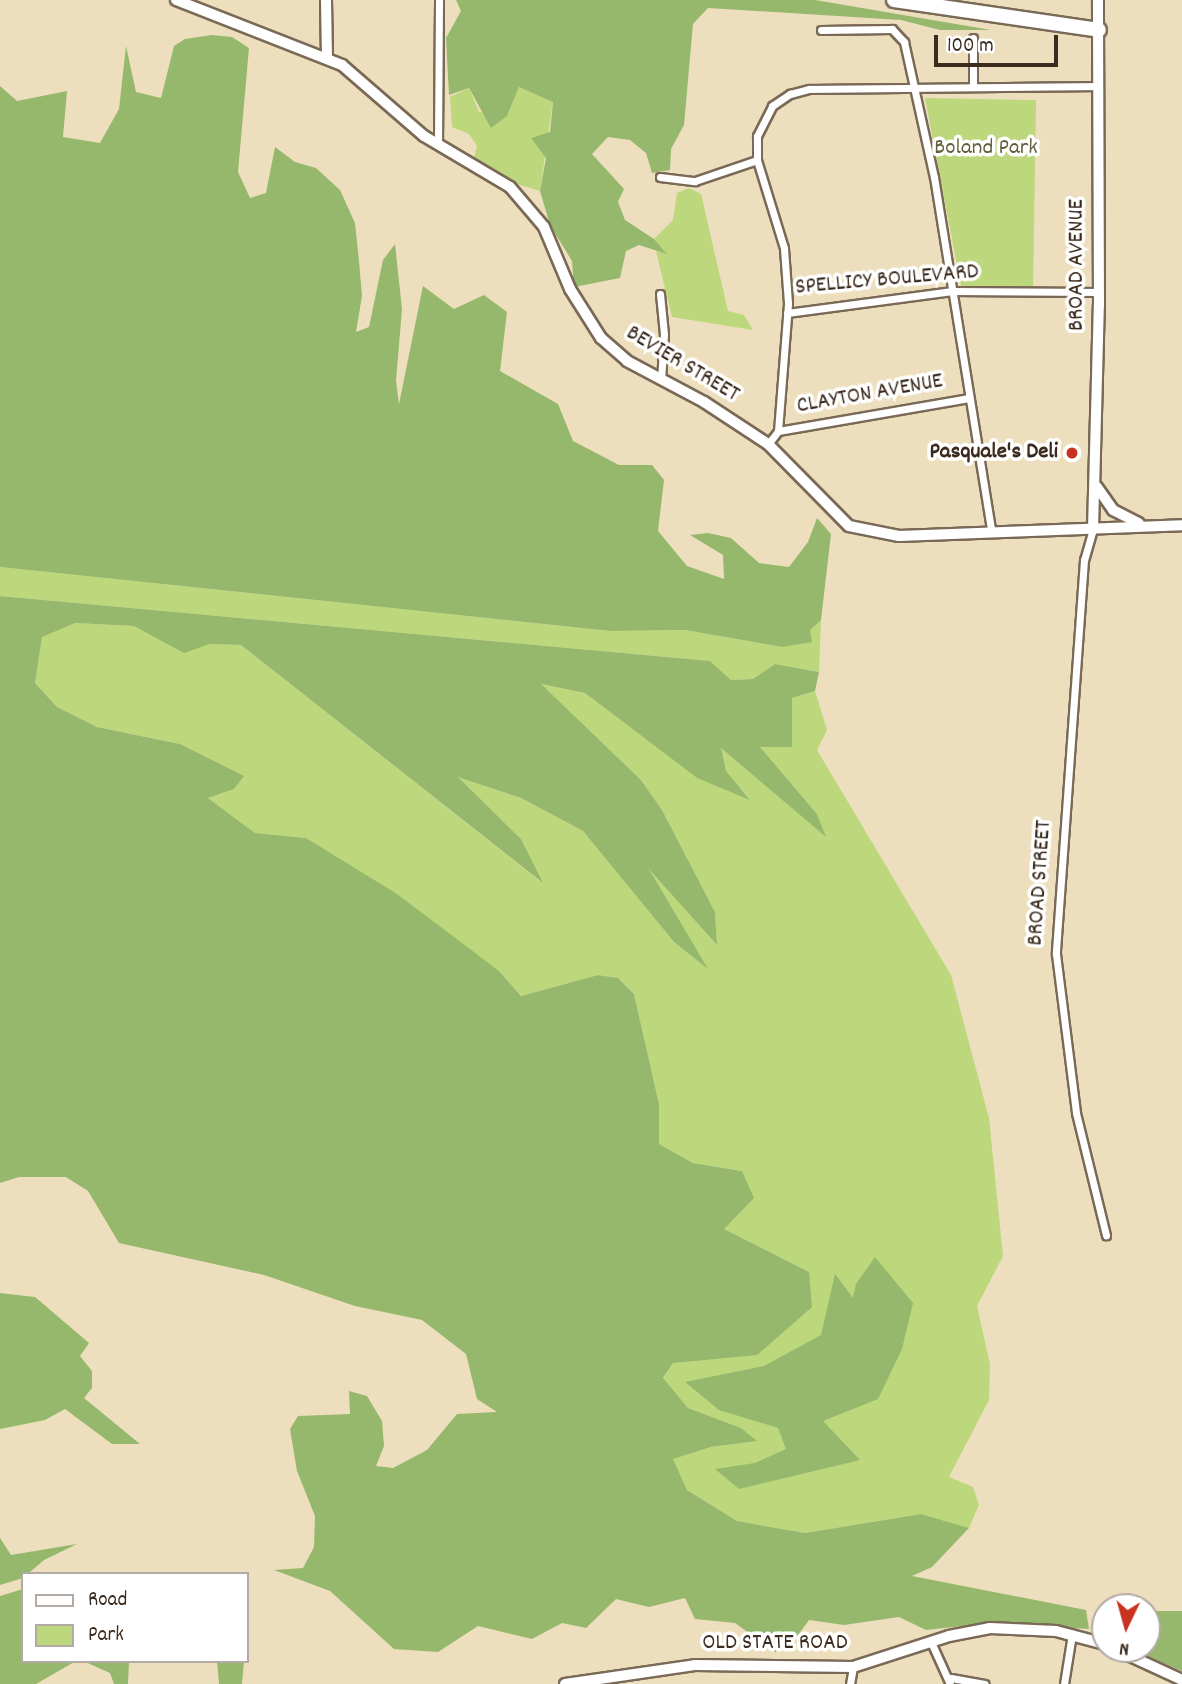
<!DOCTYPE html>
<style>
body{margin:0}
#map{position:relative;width:1182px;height:1684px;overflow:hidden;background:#eddfbd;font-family:Dekko,sans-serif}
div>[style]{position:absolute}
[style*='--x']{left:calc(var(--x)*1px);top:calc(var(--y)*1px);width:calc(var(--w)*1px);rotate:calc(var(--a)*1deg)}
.green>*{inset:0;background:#bdd77c}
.forest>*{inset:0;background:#96b86c}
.roads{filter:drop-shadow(2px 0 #796956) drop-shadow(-2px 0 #796956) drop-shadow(0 2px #796956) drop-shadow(0 -2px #796956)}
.street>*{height:7px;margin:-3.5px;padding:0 3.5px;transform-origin:3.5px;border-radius:3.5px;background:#fff}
.secondary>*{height:10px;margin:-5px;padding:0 5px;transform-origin:5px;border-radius:5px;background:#fff}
.highway>*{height:14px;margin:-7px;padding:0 7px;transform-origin:7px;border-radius:7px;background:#fff}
.dots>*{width:19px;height:19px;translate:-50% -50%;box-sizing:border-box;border:4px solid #fff;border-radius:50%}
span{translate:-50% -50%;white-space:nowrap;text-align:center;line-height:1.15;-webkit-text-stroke:7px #fff;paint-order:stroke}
.park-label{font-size:23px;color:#625e3a}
.street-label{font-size:23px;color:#3b2a1e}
.poi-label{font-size:23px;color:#3b2a1e;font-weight:700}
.right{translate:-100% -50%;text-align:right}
.legend{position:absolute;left:21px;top:1572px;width:228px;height:91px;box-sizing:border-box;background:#fff;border:2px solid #b1aaa5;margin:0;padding:9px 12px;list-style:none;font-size:21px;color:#3b2a1e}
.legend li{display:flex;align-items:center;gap:14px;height:35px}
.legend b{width:35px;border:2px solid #b1aaa5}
.north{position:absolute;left:1091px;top:1593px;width:70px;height:70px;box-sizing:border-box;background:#fff;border:2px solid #b1aaa5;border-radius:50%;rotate:185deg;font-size:19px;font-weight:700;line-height:28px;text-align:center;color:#3b2a1e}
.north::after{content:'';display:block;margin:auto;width:24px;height:32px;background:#c8321e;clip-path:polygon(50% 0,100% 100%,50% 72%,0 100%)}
.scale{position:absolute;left:934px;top:35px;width:124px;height:32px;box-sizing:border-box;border:4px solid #3b2a1e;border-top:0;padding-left:9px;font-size:21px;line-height:24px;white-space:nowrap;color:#3b2a1e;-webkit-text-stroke:5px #fff;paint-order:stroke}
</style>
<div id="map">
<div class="green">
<div style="clip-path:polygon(519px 87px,553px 101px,540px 191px,517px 184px,474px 158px,477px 146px,469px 134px,452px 127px,450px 97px,469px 88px,479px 112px,507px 116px)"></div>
<div style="clip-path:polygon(925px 98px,1036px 100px,1033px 291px,962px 291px)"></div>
<div style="clip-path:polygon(689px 188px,701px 194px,728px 311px,744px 315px,753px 330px,672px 317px,656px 251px,666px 253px,654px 239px,673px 220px,677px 193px)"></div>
<div style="clip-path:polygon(0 567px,611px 631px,685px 630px,782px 647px,821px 620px,819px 672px,775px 664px,753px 679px,731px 680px,710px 661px,0 596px)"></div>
<div style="clip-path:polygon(75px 623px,134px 626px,184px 652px,210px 644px,241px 645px,541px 882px,521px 839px,457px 776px,521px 798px,583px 831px,674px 942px,706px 967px,646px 864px,716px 944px,715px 912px,662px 810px,641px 780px,540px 684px,585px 693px,697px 778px,749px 798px,726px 772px,720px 747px,825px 836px,817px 814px,759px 746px,792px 698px,815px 691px,827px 730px,817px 750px,951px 975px,989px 1118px,1003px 1256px,977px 1306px,990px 1364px,989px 1400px,949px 1477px,973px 1487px,979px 1505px,969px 1528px,921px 1514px,805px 1533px,737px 1521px,687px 1490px,672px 1459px,711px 1447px,756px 1441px,741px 1428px,688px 1408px,663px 1379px,673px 1363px,714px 1358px,809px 1272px,723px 1229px,742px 1171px,693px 1163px,659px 1144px,659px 1104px,634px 994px,618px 978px,598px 975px,521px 996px,499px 971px,306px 838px,255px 833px,208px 798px,234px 789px,243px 776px,180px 744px,97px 727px,57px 707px,35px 683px,42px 636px)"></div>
</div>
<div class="forest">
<div style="clip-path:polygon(456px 0,815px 0,991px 30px,940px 30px,901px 20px,708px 8px,693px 24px,684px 125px,671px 149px,670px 170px,652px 173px,646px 153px,630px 140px,608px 137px,592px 154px,624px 189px,618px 202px,625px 220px,654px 239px,667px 254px,639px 245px,626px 251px,620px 278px,574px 287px,572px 261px,550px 225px,540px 191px,546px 158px,531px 138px,550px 132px,553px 102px,519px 87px,507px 116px,491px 128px,469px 88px,449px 95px,446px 38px,461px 11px)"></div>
<div style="clip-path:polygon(212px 35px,232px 37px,249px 48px,238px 172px,250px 198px,266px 193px,275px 147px,295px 162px,316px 168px,340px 190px,355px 223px,359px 261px,362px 296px,356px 332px,369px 327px,383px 260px,395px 244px,402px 309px,396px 381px,399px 404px,423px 286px,454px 309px,484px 295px,507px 312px,500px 371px,558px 404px,573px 441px,619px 465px,652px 465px,664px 480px,658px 531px,687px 566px,724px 579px,723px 555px,690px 535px,708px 533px,731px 538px,759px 563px,789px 567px,808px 542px,817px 518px,831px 534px,821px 620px,810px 630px,812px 642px,782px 647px,685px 630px,611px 631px,0 567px,0 86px,17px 101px,67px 91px,63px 137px,100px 143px,119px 109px,126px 46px,136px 92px,161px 98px,174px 46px,185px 39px)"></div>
<div style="clip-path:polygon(0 596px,710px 661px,731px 680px,753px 679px,775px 664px,819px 672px,815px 691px,792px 698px,792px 747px,760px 747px,817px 814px,826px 837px,721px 748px,726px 771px,750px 800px,697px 778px,585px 693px,541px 684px,641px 780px,662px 810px,715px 912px,717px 945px,649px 869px,708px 969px,674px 942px,583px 831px,521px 798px,458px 777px,521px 839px,543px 883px,241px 645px,210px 644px,184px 653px,134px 626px,75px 623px,42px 637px,35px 683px,57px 707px,97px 727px,180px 744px,244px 776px,234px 789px,208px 798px,255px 833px,306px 838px,397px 894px,499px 971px,521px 996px,598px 975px,618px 978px,634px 994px,659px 1104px,659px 1144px,693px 1163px,742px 1171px,754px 1198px,724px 1229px,809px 1272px,812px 1307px,757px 1355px,673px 1363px,663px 1378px,688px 1408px,741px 1428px,757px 1441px,711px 1447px,673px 1459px,687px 1490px,737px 1521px,805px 1533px,921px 1514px,969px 1528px,932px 1567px,912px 1576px,1086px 1610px,1089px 1629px,991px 1623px,926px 1630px,899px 1617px,844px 1625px,809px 1620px,793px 1642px,775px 1652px,735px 1623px,695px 1619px,685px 1598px,649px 1607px,616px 1599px,586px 1628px,562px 1623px,532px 1639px,478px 1626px,438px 1652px,394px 1649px,330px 1591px,274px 1570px,303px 1568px,314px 1547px,315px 1516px,297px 1471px,290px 1429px,298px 1416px,350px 1414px,349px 1391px,367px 1396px,382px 1421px,384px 1446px,376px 1466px,393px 1468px,427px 1450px,457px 1414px,497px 1412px,477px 1399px,466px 1354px,422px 1320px,355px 1306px,264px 1275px,119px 1243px,88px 1191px,66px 1177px,19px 1177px,0 1183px)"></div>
<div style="clip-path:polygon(875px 1257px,913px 1303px,902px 1349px,878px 1399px,823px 1421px,860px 1460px,739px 1489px,715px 1469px,755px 1463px,786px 1449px,778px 1428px,719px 1410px,685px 1382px,764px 1366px,821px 1335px,835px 1274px,853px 1298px,856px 1284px)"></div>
<div style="clip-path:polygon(0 1293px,35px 1297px,89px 1343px,80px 1356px,92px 1371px,92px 1388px,84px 1398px,140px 1444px,112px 1444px,65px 1409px,45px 1420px,0 1429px)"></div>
<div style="clip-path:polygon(0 1538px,11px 1555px,77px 1544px,44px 1560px,23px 1578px,0 1585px)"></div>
<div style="clip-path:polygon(23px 1589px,23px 1661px,76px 1661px,36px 1684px,0 1684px,0 1596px)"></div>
<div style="clip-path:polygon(1147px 1611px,1182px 1611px,1182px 1671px,1131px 1649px,1147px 1649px)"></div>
<div style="clip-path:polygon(83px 1661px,129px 1661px,128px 1684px,114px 1684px,110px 1673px)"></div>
<div style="clip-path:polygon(217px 1661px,244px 1661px,242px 1684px,219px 1684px)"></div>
</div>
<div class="roads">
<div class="street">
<div style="--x:821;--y:30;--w:71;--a:-0.8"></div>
<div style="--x:892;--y:29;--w:18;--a:47"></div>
<div style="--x:904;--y:42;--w:138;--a:77.5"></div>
<div style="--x:934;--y:177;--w:358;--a:80.8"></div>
<div style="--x:973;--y:86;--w:48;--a:-90"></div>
<div style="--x:438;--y:145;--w:145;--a:-89.6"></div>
<div style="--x:660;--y:177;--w:35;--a:7"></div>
<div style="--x:695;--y:181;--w:65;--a:-18.7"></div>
<div style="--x:660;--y:294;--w:40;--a:84.3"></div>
<div style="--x:664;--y:334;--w:46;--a:93.7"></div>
<div style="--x:787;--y:313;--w:165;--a:-7.6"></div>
<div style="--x:951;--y:291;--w:148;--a:0.4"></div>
<div style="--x:778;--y:431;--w:194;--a:-9.8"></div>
<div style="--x:768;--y:444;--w:16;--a:-52"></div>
<div style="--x:778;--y:431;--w:128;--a:-85.5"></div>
<div style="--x:788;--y:303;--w:55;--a:-94.2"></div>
<div style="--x:784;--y:248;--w:92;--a:-107.1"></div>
<div style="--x:757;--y:160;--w:24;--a:-90"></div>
<div style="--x:757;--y:136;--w:34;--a:-63"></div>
<div style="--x:772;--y:106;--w:22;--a:-34"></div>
<div style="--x:790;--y:94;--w:20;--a:-15"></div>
<div style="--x:809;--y:89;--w:290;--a:-0.6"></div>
<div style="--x:1093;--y:529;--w:32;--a:106"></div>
<div style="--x:1084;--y:560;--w:395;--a:94.1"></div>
<div style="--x:1056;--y:954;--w:160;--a:82.8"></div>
<div style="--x:1076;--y:1113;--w:126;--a:76.2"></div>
<div style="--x:931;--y:1642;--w:46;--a:65.7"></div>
<div style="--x:951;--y:1678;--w:34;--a:10"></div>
<div style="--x:850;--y:1684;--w:17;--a:-80"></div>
<div style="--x:1064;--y:1684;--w:51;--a:-80.9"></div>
</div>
<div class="secondary">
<div style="--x:176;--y:0;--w:178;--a:21.4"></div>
<div style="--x:342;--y:65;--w:108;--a:40.9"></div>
<div style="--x:424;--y:136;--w:100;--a:30.7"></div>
<div style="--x:510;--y:187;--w:52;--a:49.6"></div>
<div style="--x:544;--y:227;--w:67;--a:67.2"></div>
<div style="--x:570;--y:289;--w:58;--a:57.7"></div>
<div style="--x:601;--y:338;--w:35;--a:41"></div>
<div style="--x:627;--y:361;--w:87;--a:28"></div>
<div style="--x:704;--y:402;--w:77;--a:33.3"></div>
<div style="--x:768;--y:444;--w:115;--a:45.4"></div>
<div style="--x:849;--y:526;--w:51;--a:11.3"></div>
<div style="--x:899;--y:536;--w:283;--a:-2.2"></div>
<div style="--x:326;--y:0;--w:57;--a:89"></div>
<div style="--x:1097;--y:487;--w:28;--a:55"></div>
<div style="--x:1113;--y:510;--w:29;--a:27"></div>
<div style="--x:1093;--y:529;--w:224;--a:-88.5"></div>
<div style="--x:1099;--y:305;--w:305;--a:-90.2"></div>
<div style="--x:1115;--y:1649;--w:74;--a:24.8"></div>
<div style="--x:565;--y:1684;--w:131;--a:-8.3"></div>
<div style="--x:695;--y:1665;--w:158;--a:0.7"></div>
<div style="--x:853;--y:1667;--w:101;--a:-17.9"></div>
<div style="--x:949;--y:1636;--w:42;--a:-11"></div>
<div style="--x:990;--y:1628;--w:66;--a:2.6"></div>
<div style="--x:1056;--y:1631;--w:51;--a:14.9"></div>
</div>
<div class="highway">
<div style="--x:894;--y:0;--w:207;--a:8.3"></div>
</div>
</div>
<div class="dots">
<div style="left:1072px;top:453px;background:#c8321e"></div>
</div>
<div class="park-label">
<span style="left:986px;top:149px">Boland Park</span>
</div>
<div class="street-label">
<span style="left:1078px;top:265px;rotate:-90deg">BROAD AVENUE</span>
<span style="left:887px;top:281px;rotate:-5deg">SPELLICY BOULEVARD</span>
<span style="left:682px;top:365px;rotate:31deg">BEVIER STREET</span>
<span style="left:870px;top:395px;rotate:-10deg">CLAYTON AVENUE</span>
<span style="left:1041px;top:883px;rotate:-86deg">BROAD STREET</span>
<span style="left:775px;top:1644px">OLD STATE ROAD</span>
</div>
<div class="poi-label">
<span class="right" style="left:1058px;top:453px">Pasquale's Deli</span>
</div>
<ul class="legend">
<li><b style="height:9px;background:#fff"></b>Road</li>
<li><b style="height:19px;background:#bdd77c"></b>Park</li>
</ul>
<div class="north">N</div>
<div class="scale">100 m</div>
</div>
